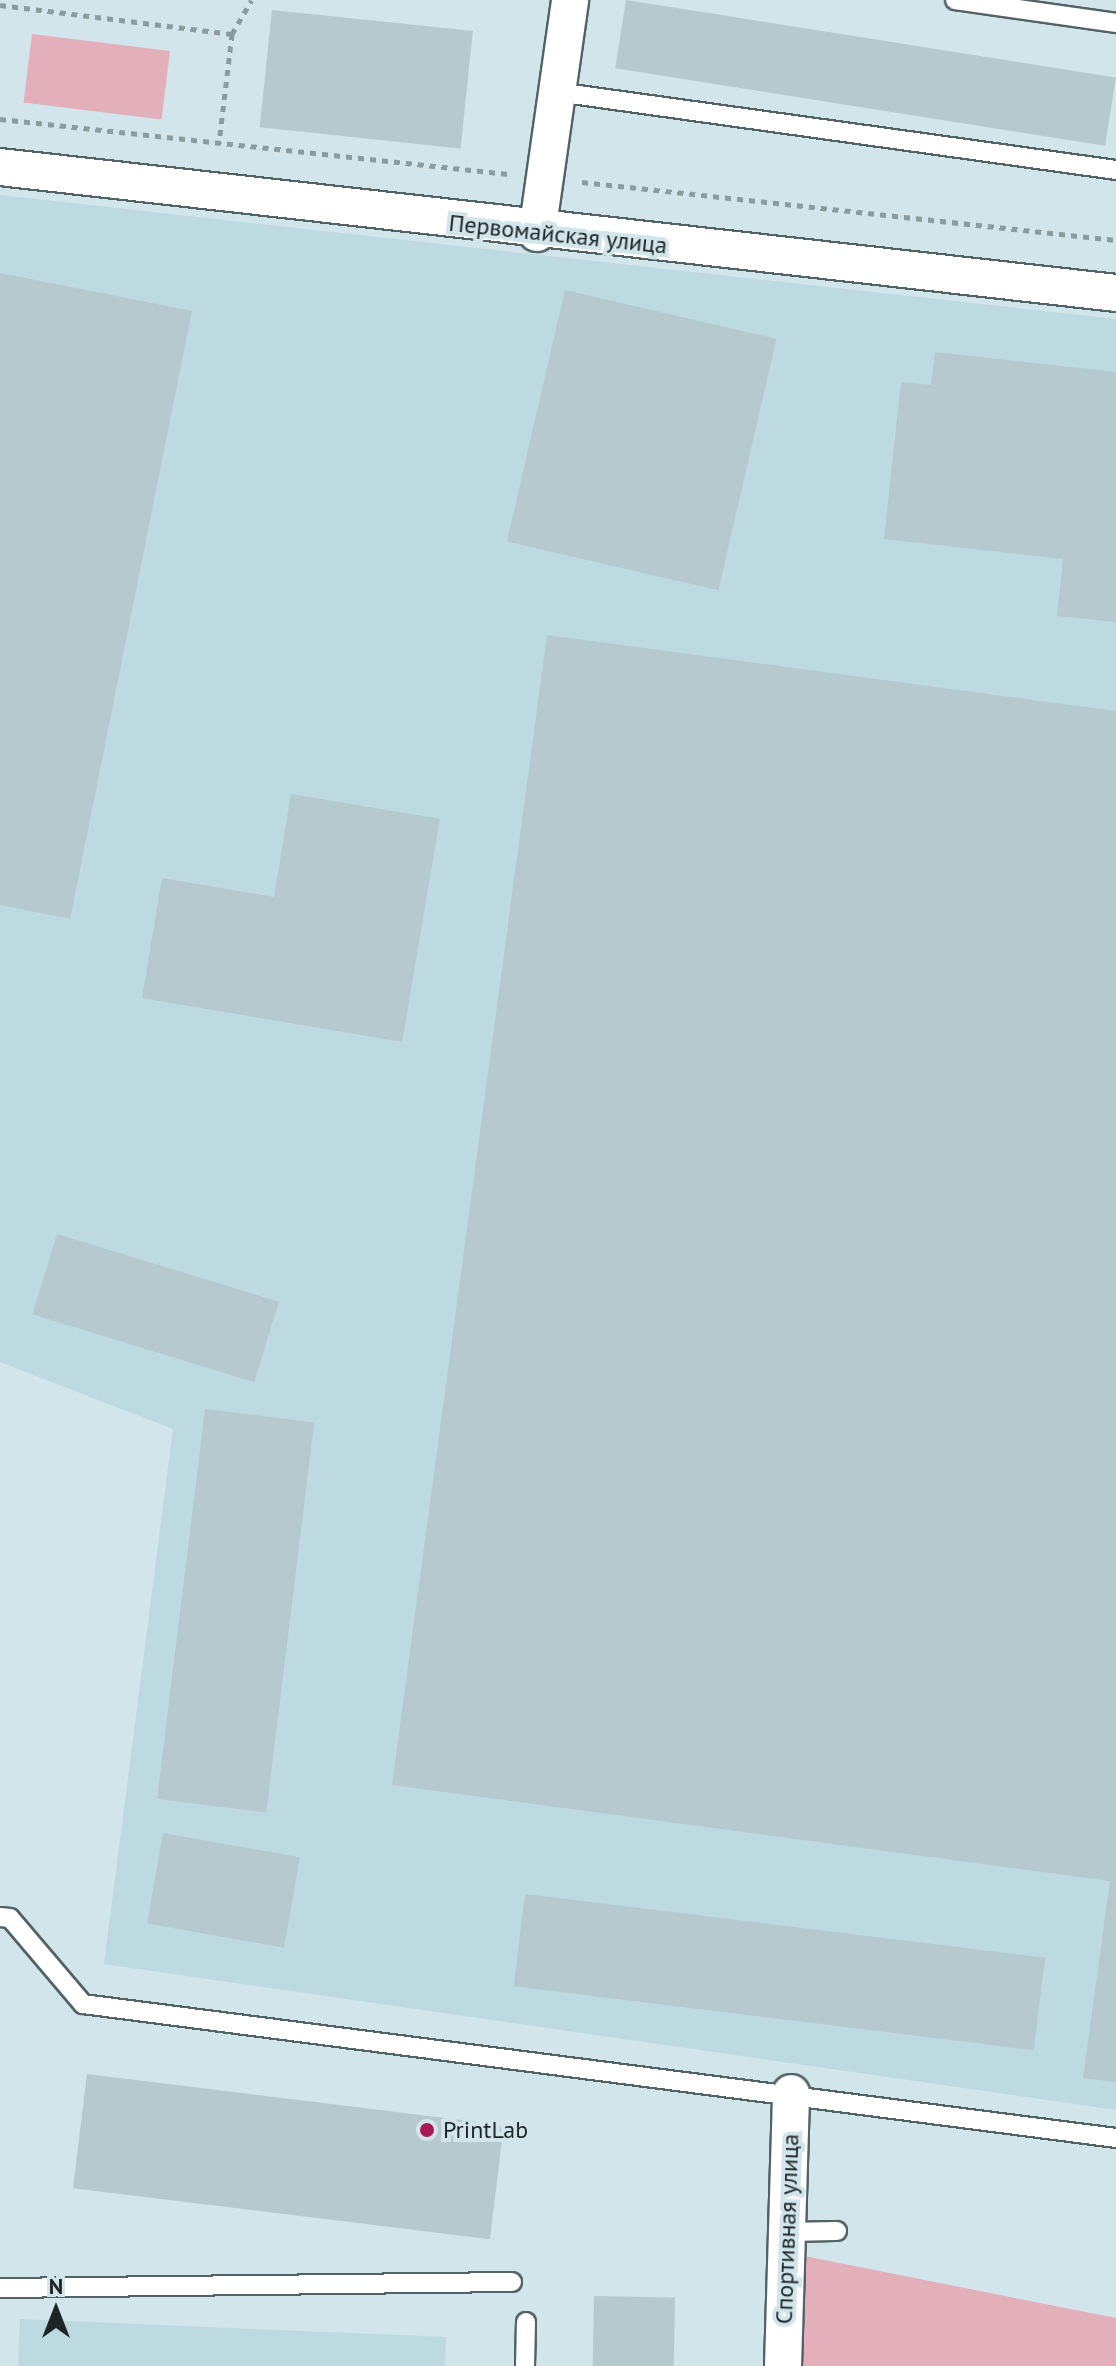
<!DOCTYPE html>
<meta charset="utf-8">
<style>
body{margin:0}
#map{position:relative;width:1116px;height:2366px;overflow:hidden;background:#d1e5ea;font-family:"PT Sans",sans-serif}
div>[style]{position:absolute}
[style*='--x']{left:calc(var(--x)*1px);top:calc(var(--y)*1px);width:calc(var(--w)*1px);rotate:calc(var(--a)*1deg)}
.built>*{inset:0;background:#bddae1}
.green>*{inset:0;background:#e3afbb;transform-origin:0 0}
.building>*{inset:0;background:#b5c9ce;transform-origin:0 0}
.path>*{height:5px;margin-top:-2.5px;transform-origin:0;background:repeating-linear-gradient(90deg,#8c9b9e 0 6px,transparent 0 12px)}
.roads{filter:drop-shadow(2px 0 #526368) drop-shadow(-2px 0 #526368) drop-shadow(0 2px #526368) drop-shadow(0 -2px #526368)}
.lane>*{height:18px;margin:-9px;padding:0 9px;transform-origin:9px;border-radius:9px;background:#fff}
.street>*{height:36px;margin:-18px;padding:0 18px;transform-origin:18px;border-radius:18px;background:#fff}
.dots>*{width:22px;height:22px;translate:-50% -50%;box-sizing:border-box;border:4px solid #d1e5ea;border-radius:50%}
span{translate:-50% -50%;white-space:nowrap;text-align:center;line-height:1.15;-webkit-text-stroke:8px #d1e5ea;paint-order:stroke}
.street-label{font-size:24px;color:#1e2527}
.poi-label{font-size:24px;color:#1e2527}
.left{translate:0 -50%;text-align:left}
.north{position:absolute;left:16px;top:2270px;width:80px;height:80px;-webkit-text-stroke:6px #d1e5ea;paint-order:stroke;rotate:0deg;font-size:22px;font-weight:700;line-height:32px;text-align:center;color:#1e2527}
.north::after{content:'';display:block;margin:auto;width:28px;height:36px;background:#1e2527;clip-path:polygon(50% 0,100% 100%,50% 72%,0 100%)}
</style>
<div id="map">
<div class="built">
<div style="clip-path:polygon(0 195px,1116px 319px,1116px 2110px,104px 1964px,173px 1429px,0 1362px)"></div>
<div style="clip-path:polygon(20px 2319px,446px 2337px,445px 2366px,18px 2366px)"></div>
</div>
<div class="green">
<div style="left:32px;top:34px;width:139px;height:69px;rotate:7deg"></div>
<div style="clip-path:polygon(804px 2256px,1116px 2318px,1116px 2366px,802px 2366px)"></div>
</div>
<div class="building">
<div style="left:626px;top:0;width:496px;height:69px;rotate:9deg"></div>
<div style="left:272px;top:10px;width:202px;height:118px;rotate:6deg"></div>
<div style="clip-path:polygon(0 273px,192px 311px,70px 919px,0 905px)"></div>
<div style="left:565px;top:290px;width:217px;height:258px;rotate:13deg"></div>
<div style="clip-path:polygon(935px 352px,1116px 372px,1116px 622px,1057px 616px,1063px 559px,884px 539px,901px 382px,931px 385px)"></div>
<div style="clip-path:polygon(547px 635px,1116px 711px,1116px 2082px,1083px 2078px,1110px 1881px,392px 1785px)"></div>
<div style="clip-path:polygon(291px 794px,440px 819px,402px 1042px,142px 998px,162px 878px,274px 897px)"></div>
<div style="left:57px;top:1234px;width:232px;height:84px;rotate:17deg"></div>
<div style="left:205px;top:1409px;width:110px;height:393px;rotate:7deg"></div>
<div style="left:163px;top:1833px;width:139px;height:92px;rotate:10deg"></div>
<div style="left:525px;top:1894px;width:524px;height:93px;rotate:7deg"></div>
<div style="left:87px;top:2074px;width:420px;height:115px;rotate:7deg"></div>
<div style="left:594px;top:2296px;width:81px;height:70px;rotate:1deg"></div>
</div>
<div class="path">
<div style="--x:0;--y:5;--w:234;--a:7.1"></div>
<div style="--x:232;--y:34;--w:110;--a:96.8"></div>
<div style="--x:232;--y:34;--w:39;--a:-60"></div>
<div style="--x:0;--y:119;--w:511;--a:6.18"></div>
<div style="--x:582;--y:182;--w:537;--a:6.2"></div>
</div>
<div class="roads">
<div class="lane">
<div style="--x:955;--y:0;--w:163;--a:8.1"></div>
<div style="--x:557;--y:92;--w:564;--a:7.94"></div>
<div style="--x:0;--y:1917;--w:10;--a:6"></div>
<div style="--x:10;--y:1918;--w:113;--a:49.7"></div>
<div style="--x:83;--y:2004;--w:1042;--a:7.39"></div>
<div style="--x:787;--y:2232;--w:50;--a:-1.1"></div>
<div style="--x:0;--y:2288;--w:512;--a:-0.67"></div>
<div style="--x:525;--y:2366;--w:44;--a:-88.7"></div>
</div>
<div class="street">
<div style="--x:0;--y:167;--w:1123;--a:6.44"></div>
<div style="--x:537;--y:233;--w:235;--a:-81.9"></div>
<div style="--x:783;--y:2366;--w:273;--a:-88.3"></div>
</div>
</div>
<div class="dots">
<div style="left:427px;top:2130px;background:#a91a55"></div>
</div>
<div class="street-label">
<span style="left:558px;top:234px;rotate:6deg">Первомайская улица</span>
<span style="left:787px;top:2229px;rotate:-88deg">Спортивная улица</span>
</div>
<div class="poi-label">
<span class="left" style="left:443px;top:2130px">PrintLab</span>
</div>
<div class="north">N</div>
</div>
